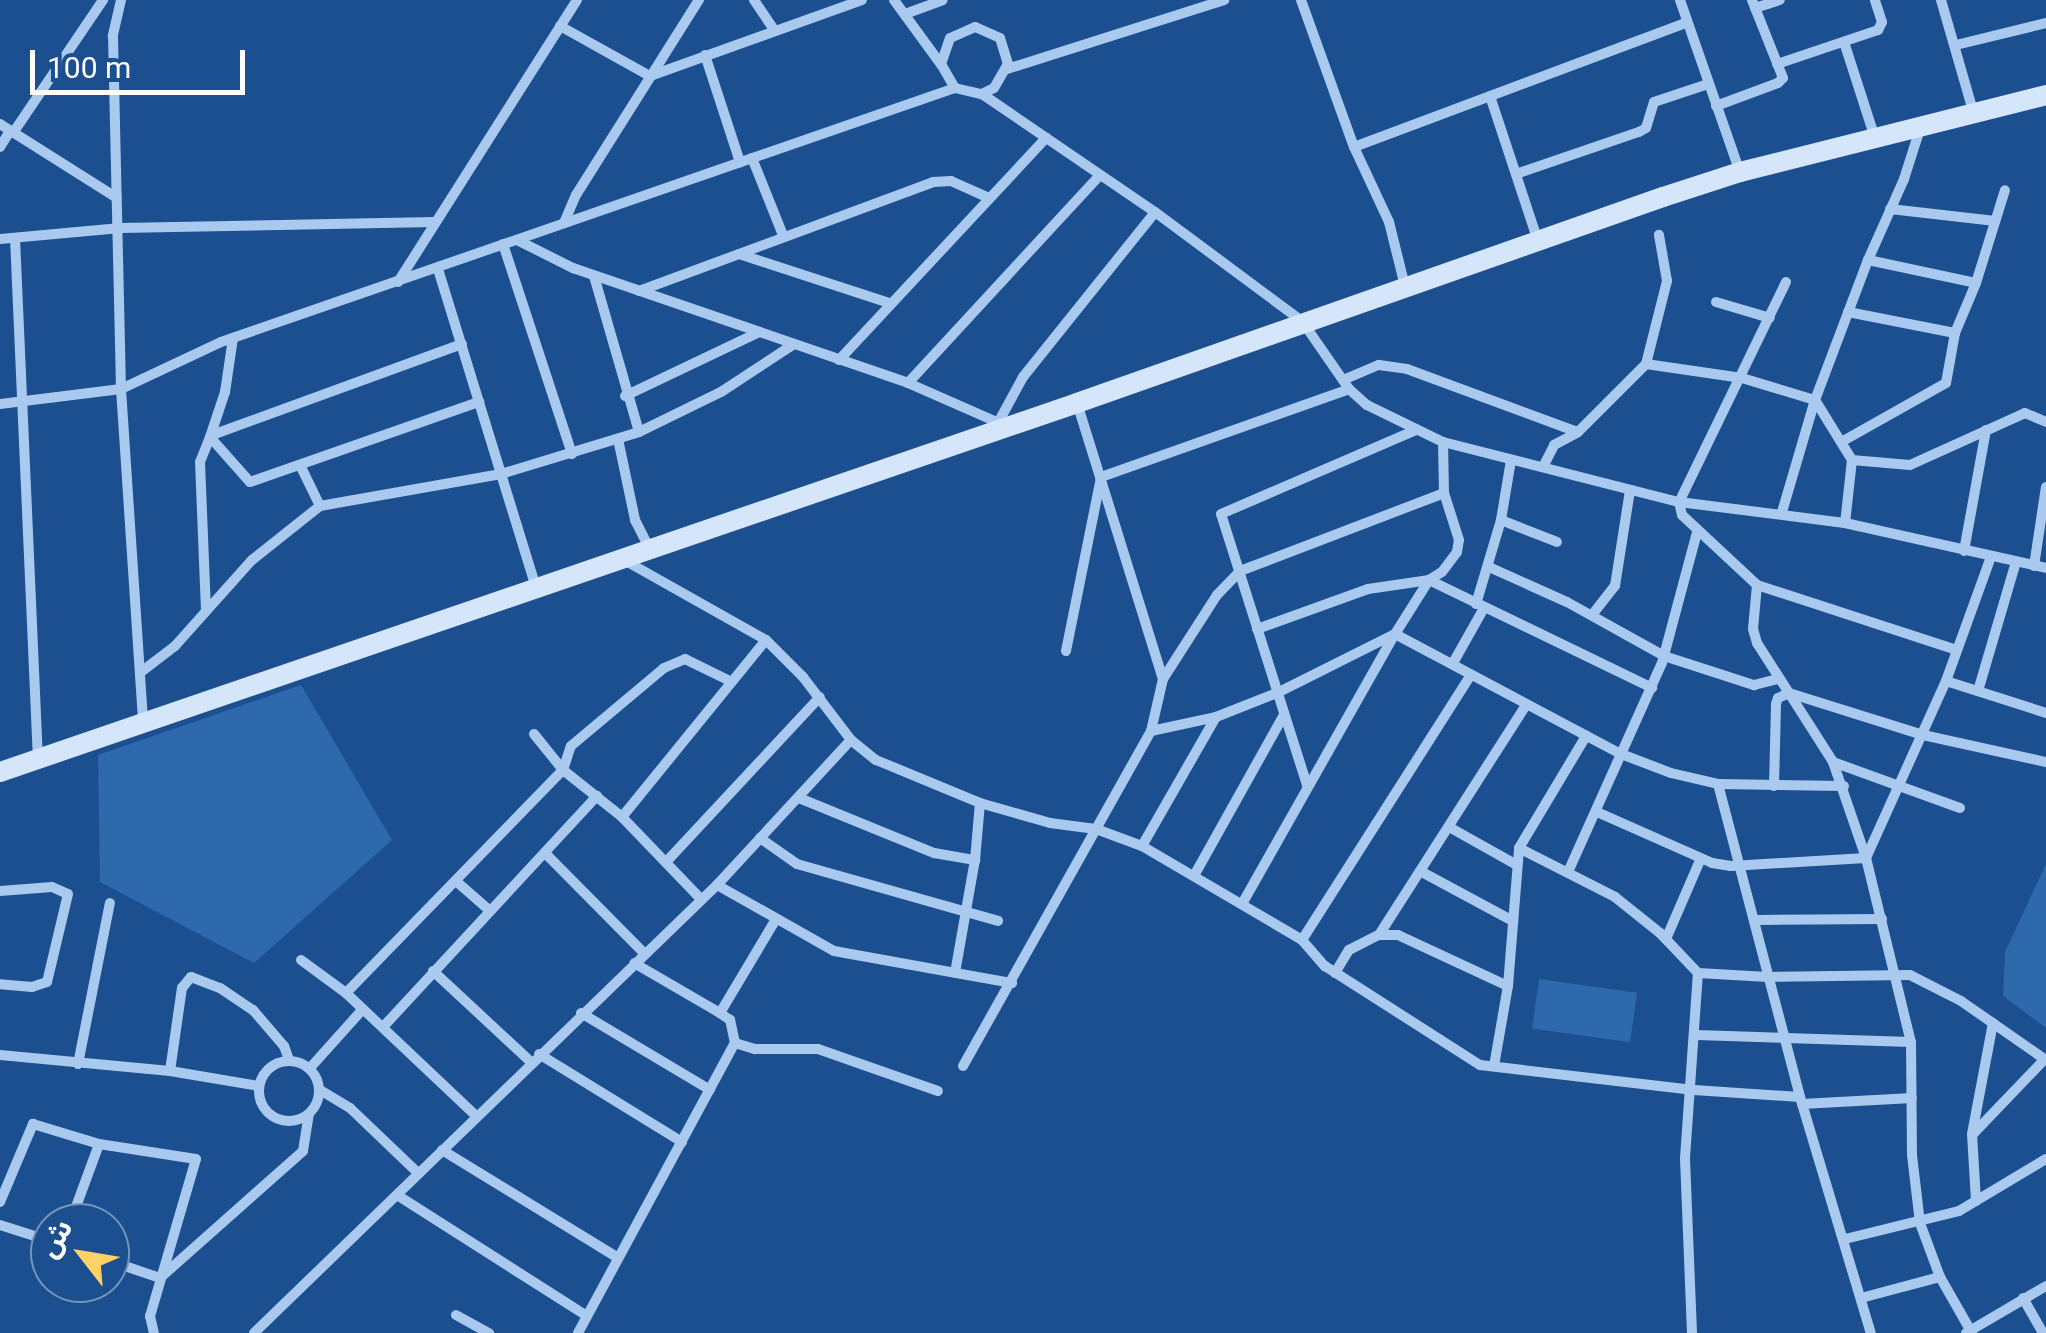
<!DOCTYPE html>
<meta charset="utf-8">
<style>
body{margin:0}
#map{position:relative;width:2046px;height:1333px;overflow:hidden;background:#1b4f8f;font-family:Roboto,"Noto Sans Arabic",sans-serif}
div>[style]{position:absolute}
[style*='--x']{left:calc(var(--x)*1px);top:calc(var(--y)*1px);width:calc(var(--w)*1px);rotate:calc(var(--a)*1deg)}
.green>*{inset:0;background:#2e69ad;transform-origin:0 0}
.street>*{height:10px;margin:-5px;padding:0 5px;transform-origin:5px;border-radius:5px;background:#a9c9ee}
.street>.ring{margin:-5px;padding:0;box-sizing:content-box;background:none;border:10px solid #a9c9ee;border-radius:50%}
.secondary>*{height:20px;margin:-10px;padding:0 10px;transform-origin:10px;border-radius:10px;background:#d6e6fa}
span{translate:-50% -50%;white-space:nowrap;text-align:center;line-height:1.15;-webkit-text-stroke:8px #1b4f8f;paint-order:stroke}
.north{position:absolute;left:30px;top:1203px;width:100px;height:100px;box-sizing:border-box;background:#1b4f8f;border:2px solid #7695bc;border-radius:50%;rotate:301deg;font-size:28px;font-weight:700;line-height:40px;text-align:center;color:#fff}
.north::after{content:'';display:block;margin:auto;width:35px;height:45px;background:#ffd166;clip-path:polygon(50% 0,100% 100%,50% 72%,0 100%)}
.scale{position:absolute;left:30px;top:50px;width:215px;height:45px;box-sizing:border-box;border:5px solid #fff;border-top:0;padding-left:12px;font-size:30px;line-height:35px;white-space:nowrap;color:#fff;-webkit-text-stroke:8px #1b4f8f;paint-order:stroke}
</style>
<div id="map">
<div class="green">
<div style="clip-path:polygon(301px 685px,392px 840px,254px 963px,100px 882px,98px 755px)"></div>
<div style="clip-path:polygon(2046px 864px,2046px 1028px,2003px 996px,2005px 952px)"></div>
<div style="left:1539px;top:979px;width:99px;height:50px;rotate:8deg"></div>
</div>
<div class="street">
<div style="--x:121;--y:0;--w:37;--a:103"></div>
<div style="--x:113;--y:36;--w:353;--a:88.7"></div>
<div style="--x:121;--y:389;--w:334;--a:86.2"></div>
<div style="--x:754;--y:0;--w:36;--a:56"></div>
<div style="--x:894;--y:0;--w:78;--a:53.9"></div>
<div style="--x:1301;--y:0;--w:156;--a:70.2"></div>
<div style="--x:1354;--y:147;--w:83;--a:65"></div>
<div style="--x:1389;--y:222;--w:66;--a:76"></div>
<div style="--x:1680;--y:0;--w:182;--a:70.8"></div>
<div style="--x:1941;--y:0;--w:119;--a:73.9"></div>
<div style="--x:1755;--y:8;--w:26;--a:-18"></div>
<div style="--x:905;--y:14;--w:40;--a:-20.2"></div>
<div style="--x:560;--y:26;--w:103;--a:29.1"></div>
<div style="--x:650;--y:76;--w:225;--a:-19.7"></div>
<div style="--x:1844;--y:42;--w:101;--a:72.1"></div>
<div style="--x:1956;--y:45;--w:93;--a:-13.7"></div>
<div style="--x:705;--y:55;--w:113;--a:71.9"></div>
<div style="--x:1777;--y:64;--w:107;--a:-18.6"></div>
<div style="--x:1878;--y:30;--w:9;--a:-63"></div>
<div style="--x:1882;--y:22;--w:23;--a:-108"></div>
<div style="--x:1007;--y:69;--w:228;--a:-17.6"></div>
<div style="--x:982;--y:94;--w:209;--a:34.3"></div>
<div style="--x:1155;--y:212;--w:183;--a:36.6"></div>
<div style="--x:1302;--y:321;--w:83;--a:55.3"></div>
<div style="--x:1349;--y:389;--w:24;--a:42"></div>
<div style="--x:1367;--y:405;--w:85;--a:26"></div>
<div style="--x:1443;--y:442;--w:244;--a:14.3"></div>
<div style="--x:1679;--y:502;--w:167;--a:7.2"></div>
<div style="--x:1845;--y:523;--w:206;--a:12.6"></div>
<div style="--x:1490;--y:96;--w:153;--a:71.7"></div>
<div style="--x:1716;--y:106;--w:66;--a:-20.4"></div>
<div style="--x:1778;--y:83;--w:7;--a:-45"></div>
<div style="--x:1783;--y:78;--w:84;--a:-111.7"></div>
<div style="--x:0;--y:124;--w:138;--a:32.3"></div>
<div style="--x:13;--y:133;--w:161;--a:-55.9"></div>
<div style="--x:0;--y:147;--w:19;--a:-58"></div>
<div style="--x:1354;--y:147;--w:354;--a:-20.5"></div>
<div style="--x:752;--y:158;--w:83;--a:68.1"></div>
<div style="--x:1516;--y:174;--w:130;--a:-18.9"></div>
<div style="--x:1639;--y:132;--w:8;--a:-30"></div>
<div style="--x:1646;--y:128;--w:27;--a:-73"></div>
<div style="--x:1654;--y:102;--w:57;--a:-18.4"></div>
<div style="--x:1890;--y:209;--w:106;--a:6.5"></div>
<div style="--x:564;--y:223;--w:30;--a:-67"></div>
<div style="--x:576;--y:195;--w:231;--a:-57.8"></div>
<div style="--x:15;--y:238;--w:523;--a:87.48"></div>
<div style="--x:0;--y:239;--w:121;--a:-5.2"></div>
<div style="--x:120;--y:228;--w:314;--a:-1.1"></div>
<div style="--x:517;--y:240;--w:63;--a:26.6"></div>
<div style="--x:573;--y:268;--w:354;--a:18.9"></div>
<div style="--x:908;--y:383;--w:107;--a:23.7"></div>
<div style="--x:503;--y:244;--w:221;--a:71.8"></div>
<div style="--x:739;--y:254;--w:158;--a:18.1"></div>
<div style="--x:1868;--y:260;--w:110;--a:12"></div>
<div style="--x:438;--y:269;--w:333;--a:72.9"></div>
<div style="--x:594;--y:276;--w:162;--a:73.9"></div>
<div style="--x:398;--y:282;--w:334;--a:-57.6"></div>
<div style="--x:1786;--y:282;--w:245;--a:115.9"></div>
<div style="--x:1679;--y:502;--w:13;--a:77"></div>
<div style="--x:1682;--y:515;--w:103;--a:43"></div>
<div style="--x:1757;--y:585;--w:210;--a:18"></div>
<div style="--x:639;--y:291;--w:314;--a:-20.3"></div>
<div style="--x:933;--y:182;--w:18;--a:-3"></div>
<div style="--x:951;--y:181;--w:42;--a:24.1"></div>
<div style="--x:1716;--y:302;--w:56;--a:16.5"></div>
<div style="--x:1848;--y:312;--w:109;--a:11.1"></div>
<div style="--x:233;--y:338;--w:55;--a:98.4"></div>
<div style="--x:225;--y:392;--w:47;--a:108.4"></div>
<div style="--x:210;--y:437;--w:60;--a:48.4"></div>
<div style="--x:250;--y:482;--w:243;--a:-19.3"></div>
<div style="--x:839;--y:360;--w:304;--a:-47"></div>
<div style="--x:1646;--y:364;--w:86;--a:-75.8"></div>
<div style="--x:1667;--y:281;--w:47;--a:-99.9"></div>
<div style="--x:1343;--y:380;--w:39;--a:-23"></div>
<div style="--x:1379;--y:365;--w:28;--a:8"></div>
<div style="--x:1407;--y:369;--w:181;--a:20.3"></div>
<div style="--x:908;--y:383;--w:283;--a:-47.3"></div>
<div style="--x:625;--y:396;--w:146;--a:-25.5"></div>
<div style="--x:1077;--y:403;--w:289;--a:72.7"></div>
<div style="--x:0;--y:404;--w:122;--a:-7.1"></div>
<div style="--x:121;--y:389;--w:110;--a:-25.2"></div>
<div style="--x:221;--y:342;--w:777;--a:-19.09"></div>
<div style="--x:955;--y:88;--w:28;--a:13"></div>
<div style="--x:982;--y:94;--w:13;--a:-27"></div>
<div style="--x:994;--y:88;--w:28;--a:-60"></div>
<div style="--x:1008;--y:64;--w:27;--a:-107"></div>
<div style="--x:1000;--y:38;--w:27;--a:-156"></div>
<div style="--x:975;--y:27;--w:27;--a:156"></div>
<div style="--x:950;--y:38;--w:28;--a:109"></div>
<div style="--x:941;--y:64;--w:28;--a:60"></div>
<div style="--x:998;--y:423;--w:52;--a:-61.5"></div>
<div style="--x:1023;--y:377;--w:211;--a:-51.3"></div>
<div style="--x:212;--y:435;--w:266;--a:-20"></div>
<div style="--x:618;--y:439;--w:83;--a:78.1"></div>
<div style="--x:635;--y:520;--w:33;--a:63"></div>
<div style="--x:1843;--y:441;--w:118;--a:-29.4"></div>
<div style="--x:1946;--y:383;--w:51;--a:-79.8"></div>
<div style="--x:1955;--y:333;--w:54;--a:-67.2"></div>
<div style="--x:1976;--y:283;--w:97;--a:-72.7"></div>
<div style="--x:1852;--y:460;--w:58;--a:4.9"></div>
<div style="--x:1910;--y:465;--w:126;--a:-24.3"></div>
<div style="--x:2025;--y:413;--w:23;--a:23"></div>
<div style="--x:301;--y:467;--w:43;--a:64"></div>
<div style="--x:1543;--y:467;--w:25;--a:-63"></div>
<div style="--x:1554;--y:445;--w:27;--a:-28"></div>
<div style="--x:1578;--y:432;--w:96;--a:-45"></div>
<div style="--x:1646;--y:364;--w:97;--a:8.3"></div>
<div style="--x:1742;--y:378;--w:76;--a:16.8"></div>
<div style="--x:1815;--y:400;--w:70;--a:58.3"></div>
<div style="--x:1852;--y:460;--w:63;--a:96.3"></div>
<div style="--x:1782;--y:512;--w:117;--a:-73.6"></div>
<div style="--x:1815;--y:400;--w:150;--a:-69.3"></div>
<div style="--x:1868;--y:260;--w:89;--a:-66"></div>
<div style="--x:1904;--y:179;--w:52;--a:-72.3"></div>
<div style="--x:1501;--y:520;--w:60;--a:21.4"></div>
<div style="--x:1964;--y:551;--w:123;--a:-79.7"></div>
<div style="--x:624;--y:560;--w:163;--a:29.4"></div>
<div style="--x:766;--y:640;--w:52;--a:45"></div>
<div style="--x:803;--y:677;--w:79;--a:52.7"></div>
<div style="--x:851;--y:740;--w:32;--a:39"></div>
<div style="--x:876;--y:760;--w:113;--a:22.5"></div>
<div style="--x:980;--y:803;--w:73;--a:15.9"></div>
<div style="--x:1050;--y:823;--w:46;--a:7.4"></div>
<div style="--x:1096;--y:829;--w:49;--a:20.3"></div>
<div style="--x:1142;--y:846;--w:186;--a:30.4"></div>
<div style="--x:1302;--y:940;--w:35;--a:49"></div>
<div style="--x:1325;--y:966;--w:184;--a:32.6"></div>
<div style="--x:1480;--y:1065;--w:215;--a:6.7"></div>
<div style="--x:1694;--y:1090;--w:106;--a:3.8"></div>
<div style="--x:2034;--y:566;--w:80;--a:-81.4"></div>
<div style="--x:1489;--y:567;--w:85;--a:24.2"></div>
<div style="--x:1567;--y:602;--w:111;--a:29.1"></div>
<div style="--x:1664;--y:656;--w:95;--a:17.9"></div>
<div style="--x:1754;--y:685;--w:25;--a:-14"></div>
<div style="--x:1757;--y:585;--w:44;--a:95.2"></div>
<div style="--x:1753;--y:629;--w:15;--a:74"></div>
<div style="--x:1757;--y:643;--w:141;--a:57.4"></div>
<div style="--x:1833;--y:762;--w:102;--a:71"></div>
<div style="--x:1866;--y:858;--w:189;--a:76.3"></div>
<div style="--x:1911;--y:1042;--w:113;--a:89.5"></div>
<div style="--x:1912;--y:1155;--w:68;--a:83.3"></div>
<div style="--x:1920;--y:1223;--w:58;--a:69.7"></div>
<div style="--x:1940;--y:1277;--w:64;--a:60.3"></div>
<div style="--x:1476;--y:604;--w:88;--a:-73.4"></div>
<div style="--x:1501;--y:520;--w:61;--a:-80.5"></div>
<div style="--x:206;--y:611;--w:149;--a:-92.3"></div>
<div style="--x:200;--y:462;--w:27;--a:-68"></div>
<div style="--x:1592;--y:615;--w:37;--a:-52"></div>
<div style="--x:1615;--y:586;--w:97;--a:-81.1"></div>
<div style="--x:1257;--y:629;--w:118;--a:-19.8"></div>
<div style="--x:1368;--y:589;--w:62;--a:-8.4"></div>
<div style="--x:1429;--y:580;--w:248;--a:25.8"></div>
<div style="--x:1066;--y:651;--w:177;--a:-78.6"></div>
<div style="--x:1101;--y:477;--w:263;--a:-19.5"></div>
<div style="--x:1453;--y:663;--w:63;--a:-60.6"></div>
<div style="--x:141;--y:672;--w:43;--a:-37.4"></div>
<div style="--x:175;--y:646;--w:115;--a:-48.2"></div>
<div style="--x:252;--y:560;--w:87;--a:-38.5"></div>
<div style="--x:320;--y:506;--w:184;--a:-10"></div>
<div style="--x:501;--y:474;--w:144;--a:-16.9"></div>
<div style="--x:639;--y:432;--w:91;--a:-26"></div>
<div style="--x:721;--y:392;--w:87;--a:-33.3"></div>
<div style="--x:1946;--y:681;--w:105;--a:17.7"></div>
<div style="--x:1978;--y:691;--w:134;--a:-73.6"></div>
<div style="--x:1151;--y:731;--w:66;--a:-12.2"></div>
<div style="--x:1216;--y:717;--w:66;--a:-21.5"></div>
<div style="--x:1277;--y:693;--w:132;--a:-26.6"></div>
<div style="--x:1395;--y:634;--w:256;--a:28"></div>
<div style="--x:1621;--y:754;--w:53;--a:20.8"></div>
<div style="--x:1671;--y:773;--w:48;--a:13.2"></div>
<div style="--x:1718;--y:784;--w:126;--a:0.9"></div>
<div style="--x:534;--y:734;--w:46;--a:51.1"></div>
<div style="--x:563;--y:770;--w:75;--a:38.5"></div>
<div style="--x:622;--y:817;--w:112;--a:46.1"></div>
<div style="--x:1833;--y:762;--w:135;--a:19.9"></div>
<div style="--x:1718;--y:784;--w:324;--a:75.3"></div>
<div style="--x:1800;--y:1097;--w:246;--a:73.3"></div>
<div style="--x:1307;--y:785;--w:284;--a:-107.6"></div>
<div style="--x:1221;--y:514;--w:212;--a:-23.3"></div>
<div style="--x:1774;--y:786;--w:82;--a:-88.6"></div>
<div style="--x:1776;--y:704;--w:6;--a:-72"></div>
<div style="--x:1778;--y:698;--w:12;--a:-24"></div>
<div style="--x:1789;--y:693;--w:140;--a:17.4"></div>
<div style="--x:1923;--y:735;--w:126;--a:12.4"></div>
<div style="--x:799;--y:798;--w:146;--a:22.2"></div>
<div style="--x:934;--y:853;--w:42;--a:9.7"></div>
<div style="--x:1597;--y:812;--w:126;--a:23.9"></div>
<div style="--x:1712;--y:863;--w:19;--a:9"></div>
<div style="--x:1731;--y:866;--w:135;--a:-3.4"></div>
<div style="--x:1866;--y:858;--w:194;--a:-65.7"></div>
<div style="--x:1946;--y:681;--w:132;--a:-70.1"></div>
<div style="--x:622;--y:817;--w:228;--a:-50.9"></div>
<div style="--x:1449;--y:827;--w:78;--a:29.2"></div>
<div style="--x:760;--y:838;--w:45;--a:35.1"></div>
<div style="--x:797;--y:864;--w:209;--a:15.8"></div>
<div style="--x:1142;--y:846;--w:149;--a:-60.2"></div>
<div style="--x:1519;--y:848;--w:108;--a:27"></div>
<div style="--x:1615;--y:897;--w:58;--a:38.7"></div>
<div style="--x:1660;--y:933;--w:55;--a:46.5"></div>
<div style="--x:1698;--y:973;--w:70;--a:3.3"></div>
<div style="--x:1768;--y:977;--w:142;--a:-0.8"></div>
<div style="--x:1910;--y:975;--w:57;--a:27"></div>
<div style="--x:1961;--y:1001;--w:103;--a:34.8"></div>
<div style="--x:545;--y:853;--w:141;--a:45.3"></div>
<div style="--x:667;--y:861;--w:224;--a:-47"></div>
<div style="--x:1420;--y:871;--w:106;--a:28.3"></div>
<div style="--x:1568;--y:872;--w:229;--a:-65.8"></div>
<div style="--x:1662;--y:663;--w:136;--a:-75"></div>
<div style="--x:1195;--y:874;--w:182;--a:-60.8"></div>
<div style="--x:457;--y:882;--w:41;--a:41.1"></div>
<div style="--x:717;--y:885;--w:134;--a:29.4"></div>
<div style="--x:834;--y:951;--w:181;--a:10.2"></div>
<div style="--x:0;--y:891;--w:52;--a:-4.4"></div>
<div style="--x:52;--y:887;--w:17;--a:24"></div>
<div style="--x:68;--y:894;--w:90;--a:103.4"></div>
<div style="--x:47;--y:982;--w:16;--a:162"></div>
<div style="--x:32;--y:987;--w:32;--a:-175"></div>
<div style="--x:1242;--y:904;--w:310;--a:-60.5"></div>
<div style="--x:1395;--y:634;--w:64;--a:-57.8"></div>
<div style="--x:1429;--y:580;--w:15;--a:-32"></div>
<div style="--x:1442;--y:572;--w:25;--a:-53"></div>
<div style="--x:1457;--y:552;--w:12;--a:-81"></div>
<div style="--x:1459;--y:540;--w:49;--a:-107.7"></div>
<div style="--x:1444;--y:493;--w:51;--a:-91.1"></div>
<div style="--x:1755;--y:920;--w:127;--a:-0.5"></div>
<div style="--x:1379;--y:935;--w:273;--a:-57.4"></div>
<div style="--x:1666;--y:939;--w:88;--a:-66.6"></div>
<div style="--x:1302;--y:940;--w:314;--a:-57.5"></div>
<div style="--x:301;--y:960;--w:56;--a:36.3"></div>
<div style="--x:346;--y:993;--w:179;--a:43.4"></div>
<div style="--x:433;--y:971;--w:134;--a:42.9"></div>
<div style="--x:955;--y:973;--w:115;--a:-80"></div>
<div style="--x:975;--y:860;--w:57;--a:-85"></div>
<div style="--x:1335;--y:973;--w:27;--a:-59"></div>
<div style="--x:1349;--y:950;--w:34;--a:-27"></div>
<div style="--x:1379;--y:935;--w:19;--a:0"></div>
<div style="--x:1398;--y:935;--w:121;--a:24.9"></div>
<div style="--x:346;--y:993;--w:311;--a:-45.8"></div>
<div style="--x:563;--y:770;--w:25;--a:-72"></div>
<div style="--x:571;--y:746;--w:121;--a:-40"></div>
<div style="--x:664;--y:668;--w:23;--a:-23"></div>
<div style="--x:685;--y:659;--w:52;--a:26.1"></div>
<div style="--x:581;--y:1013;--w:150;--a:30.8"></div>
<div style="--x:720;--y:1013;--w:109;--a:-59.2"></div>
<div style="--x:383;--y:1027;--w:315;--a:-47.2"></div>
<div style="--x:1697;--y:1035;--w:214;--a:1.9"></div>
<div style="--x:735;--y:1043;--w:21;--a:17"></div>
<div style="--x:755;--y:1049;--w:63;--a:0"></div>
<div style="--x:818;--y:1049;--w:127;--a:19.3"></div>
<div style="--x:539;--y:1054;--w:168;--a:31.6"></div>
<div style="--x:0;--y:1055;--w:171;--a:5.4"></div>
<div style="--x:170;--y:1071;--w:90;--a:9.6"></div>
<div class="ring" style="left:259px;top:1061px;width:50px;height:50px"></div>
<div style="--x:78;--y:1064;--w:164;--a:-78.8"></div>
<div style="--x:963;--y:1066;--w:384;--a:-60.7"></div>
<div style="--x:1151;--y:731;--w:53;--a:-77"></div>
<div style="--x:1163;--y:679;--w:100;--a:-57.3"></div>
<div style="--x:1217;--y:595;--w:33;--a:-46"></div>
<div style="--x:1240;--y:571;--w:218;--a:-20.9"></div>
<div style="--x:1494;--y:1066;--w:81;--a:-80.1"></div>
<div style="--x:1508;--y:986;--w:138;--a:-85.4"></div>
<div style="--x:1519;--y:848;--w:131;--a:-59.1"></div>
<div style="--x:310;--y:1068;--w:79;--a:-48.1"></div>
<div style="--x:170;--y:1071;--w:84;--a:-81.8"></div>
<div style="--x:182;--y:988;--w:14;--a:-51"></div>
<div style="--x:191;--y:977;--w:31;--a:21"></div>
<div style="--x:220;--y:988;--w:40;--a:34"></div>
<div style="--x:253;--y:1010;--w:48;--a:49.3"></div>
<div style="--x:284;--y:1046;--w:15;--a:70"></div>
<div style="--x:320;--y:1090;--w:35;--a:31"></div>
<div style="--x:350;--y:1108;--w:95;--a:43.7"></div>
<div style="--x:1802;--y:1104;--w:110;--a:-3.1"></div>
<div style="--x:1973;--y:1134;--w:104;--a:-46.2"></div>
<div style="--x:442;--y:1150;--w:206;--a:31.5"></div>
<div style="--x:397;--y:1195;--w:225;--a:32.5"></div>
<div style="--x:1976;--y:1201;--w:67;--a:-93.4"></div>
<div style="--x:1972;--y:1134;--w:113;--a:-79.3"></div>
<div style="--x:0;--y:1202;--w:85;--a:-67.1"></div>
<div style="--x:33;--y:1124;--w:69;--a:16.9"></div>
<div style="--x:99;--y:1144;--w:98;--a:8.8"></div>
<div style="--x:196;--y:1159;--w:164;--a:106.3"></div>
<div style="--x:150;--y:1316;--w:17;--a:77"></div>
<div style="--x:70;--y:1223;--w:84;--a:-69.8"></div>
<div style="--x:0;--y:1225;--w:52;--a:17.7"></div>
<div style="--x:1845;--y:1239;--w:117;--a:-13.8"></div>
<div style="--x:1959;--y:1211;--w:101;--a:-30.9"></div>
<div style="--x:110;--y:1261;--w:53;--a:18.8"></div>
<div style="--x:160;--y:1278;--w:191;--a:-41.6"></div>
<div style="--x:303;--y:1151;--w:37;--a:-81"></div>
<div style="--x:1861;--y:1298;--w:82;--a:-14.9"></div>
<div style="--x:2023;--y:1298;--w:40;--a:60.3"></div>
<div style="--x:456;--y:1315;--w:38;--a:29"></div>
<div style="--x:254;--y:1333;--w:644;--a:-44.06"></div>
<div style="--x:717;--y:885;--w:197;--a:-47.3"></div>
<div style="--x:578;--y:1333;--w:330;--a:-61.6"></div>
<div style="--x:735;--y:1043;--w:24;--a:-102"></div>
<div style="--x:730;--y:1020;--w:12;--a:-145"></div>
<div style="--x:720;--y:1013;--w:99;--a:-149.8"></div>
<div style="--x:1692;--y:1333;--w:175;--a:-92.3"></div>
<div style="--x:1685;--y:1158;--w:185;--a:-86"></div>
<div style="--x:1966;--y:1333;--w:93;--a:-30.4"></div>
</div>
<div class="secondary">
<div style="--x:0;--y:772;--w:1138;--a:-18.91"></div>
<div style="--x:1077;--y:403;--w:621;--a:-19.37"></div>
<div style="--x:1663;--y:197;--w:81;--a:-18"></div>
<div style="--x:1740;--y:172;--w:316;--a:-14.1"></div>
</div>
<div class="north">ش</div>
<div class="scale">100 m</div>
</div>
